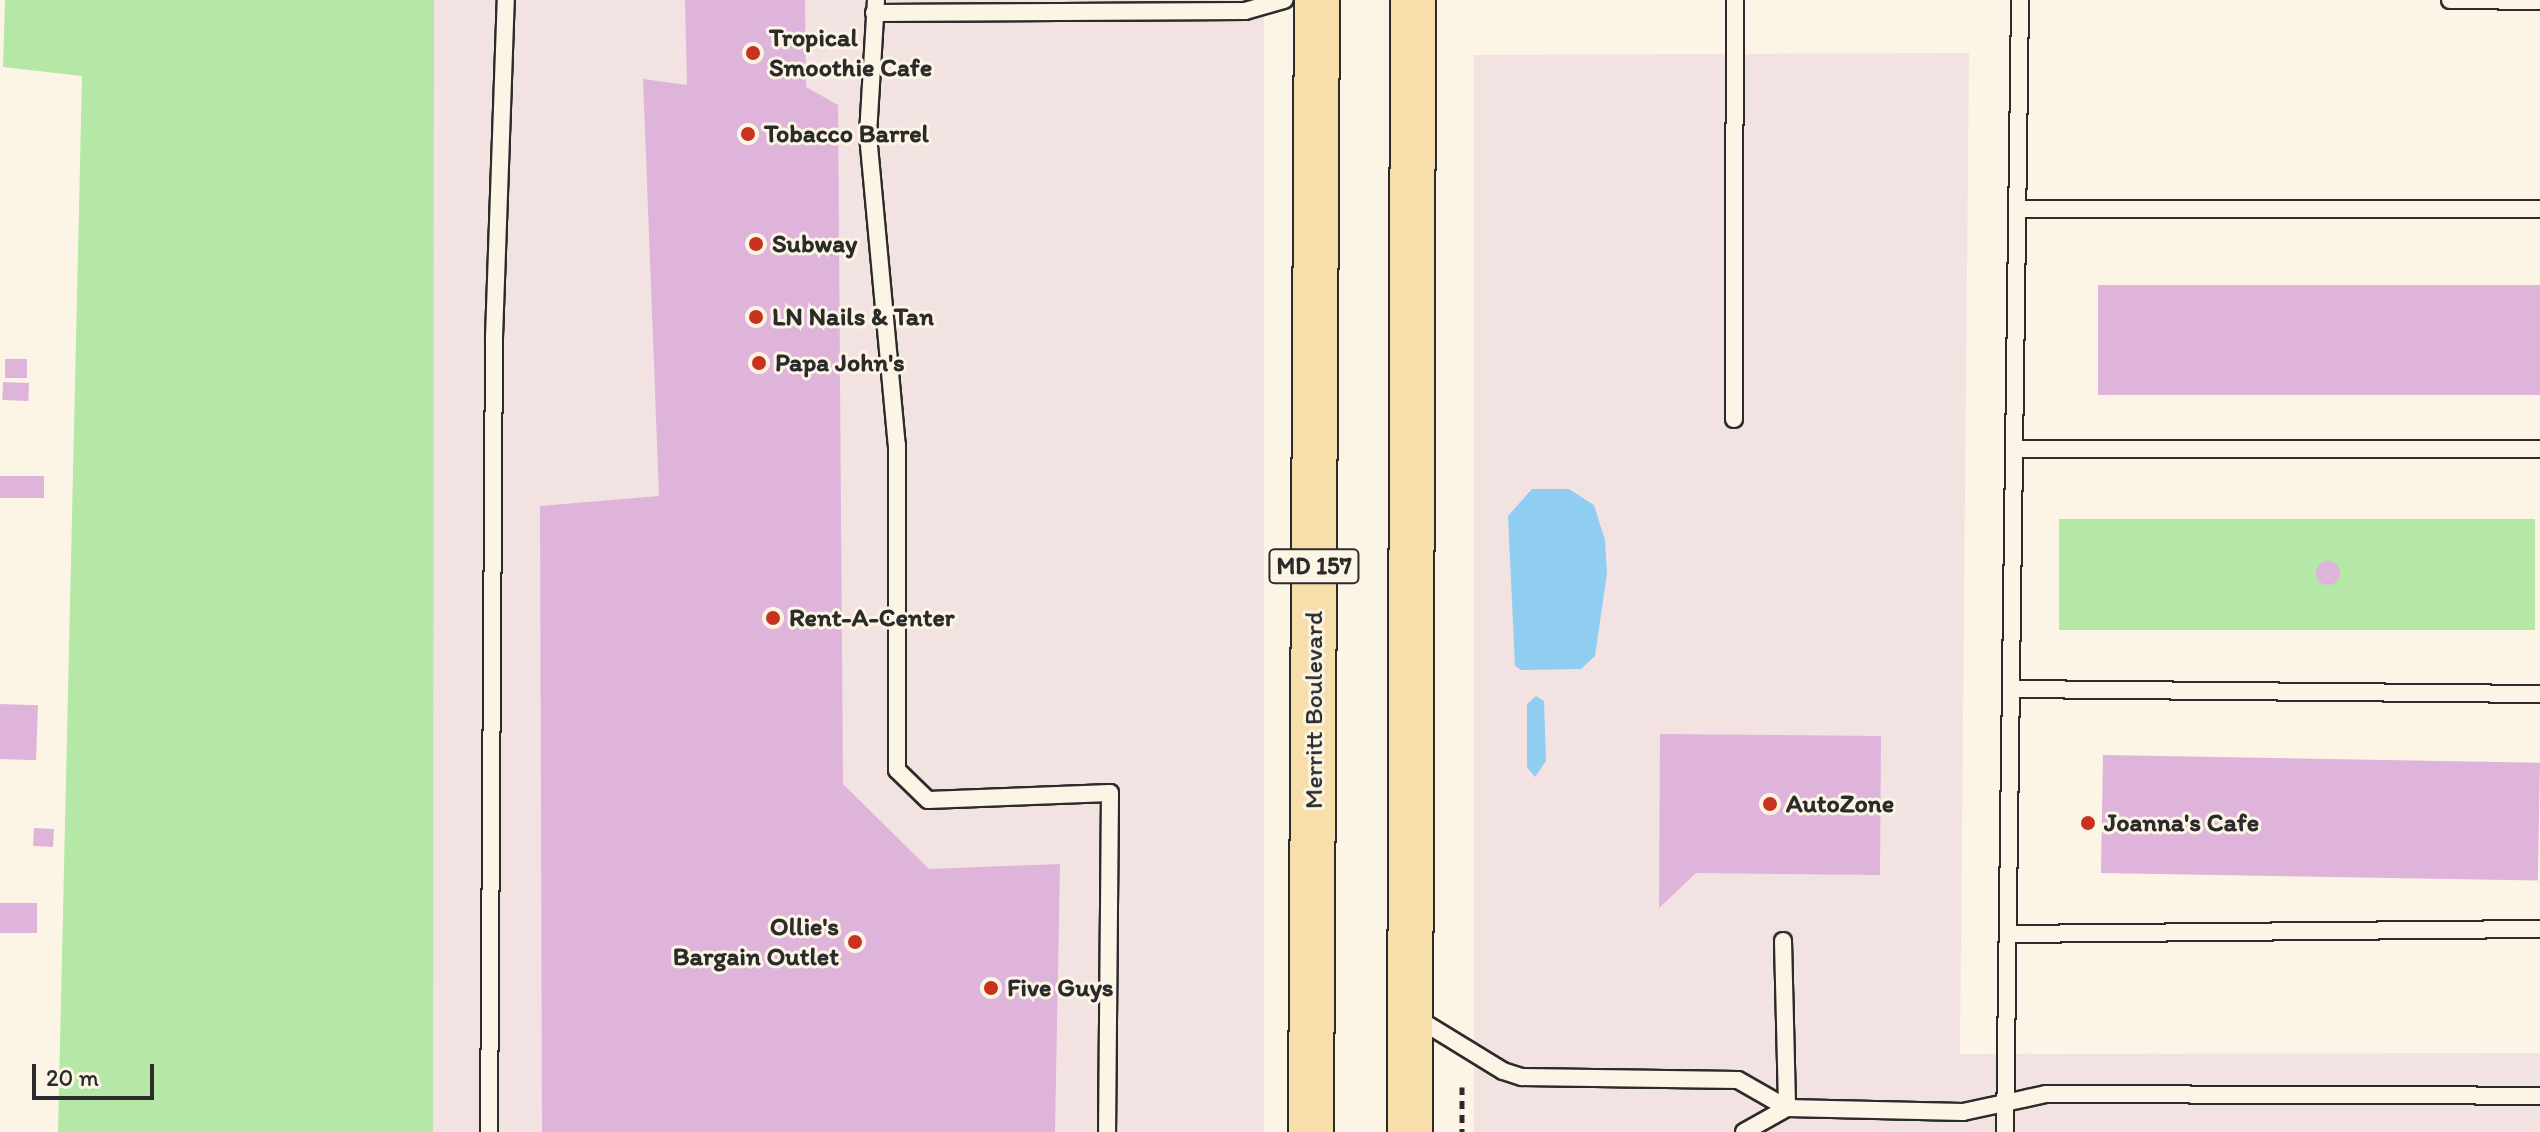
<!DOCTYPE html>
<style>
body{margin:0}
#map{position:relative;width:2540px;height:1132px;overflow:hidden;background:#fcf5e5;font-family:Itim,sans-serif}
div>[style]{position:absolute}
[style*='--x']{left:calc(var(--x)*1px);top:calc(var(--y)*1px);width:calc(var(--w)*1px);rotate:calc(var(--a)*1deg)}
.built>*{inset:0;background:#f3e2e2;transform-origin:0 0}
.green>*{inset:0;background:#b5e7a7;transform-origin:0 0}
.water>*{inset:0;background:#90cef1}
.building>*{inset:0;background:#dfb4da;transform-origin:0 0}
.round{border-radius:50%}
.path>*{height:5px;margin-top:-2.5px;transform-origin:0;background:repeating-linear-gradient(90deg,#2b2b2b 0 8px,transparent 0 14px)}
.roads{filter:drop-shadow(2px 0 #2b2b2b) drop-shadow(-2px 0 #2b2b2b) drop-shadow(0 2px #2b2b2b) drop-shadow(0 -2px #2b2b2b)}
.service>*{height:16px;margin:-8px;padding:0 8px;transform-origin:8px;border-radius:8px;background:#fcf5e5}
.primary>*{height:44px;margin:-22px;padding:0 22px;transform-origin:22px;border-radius:22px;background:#f8deab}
.dots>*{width:22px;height:22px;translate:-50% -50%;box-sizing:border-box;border:4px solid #fcf5e5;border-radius:50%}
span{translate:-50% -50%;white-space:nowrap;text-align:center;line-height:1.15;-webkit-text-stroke:6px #fcf5e5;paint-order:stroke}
.shield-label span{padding:2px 6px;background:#fcf5e5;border:2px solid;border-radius:6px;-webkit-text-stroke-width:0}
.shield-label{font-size:24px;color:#2b2b2b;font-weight:700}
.poi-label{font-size:26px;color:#2b2b2b;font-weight:700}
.left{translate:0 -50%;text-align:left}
.right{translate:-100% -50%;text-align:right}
.street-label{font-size:26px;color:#2b2b2b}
.scale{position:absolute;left:32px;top:1064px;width:122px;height:36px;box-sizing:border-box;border:4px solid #2b2b2b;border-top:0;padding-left:10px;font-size:24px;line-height:28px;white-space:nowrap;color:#2b2b2b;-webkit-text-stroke:6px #fcf5e5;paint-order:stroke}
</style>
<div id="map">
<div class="built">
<div style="left:422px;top:0;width:842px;height:1132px"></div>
<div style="clip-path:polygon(1969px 53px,1960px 1054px,2540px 1053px,2540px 1132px,1474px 1132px,1474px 55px)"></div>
</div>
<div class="green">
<div style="clip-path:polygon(5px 0,434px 0,433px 1132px,58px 1132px,82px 76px,3px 67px)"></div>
<div style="left:2059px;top:519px;width:476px;height:111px"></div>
</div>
<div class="water">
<div style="clip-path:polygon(1532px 489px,1569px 489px,1594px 505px,1605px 540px,1607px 573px,1595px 656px,1581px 669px,1521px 670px,1515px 666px,1508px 516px)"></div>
<div style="clip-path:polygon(1536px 696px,1544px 701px,1546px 761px,1535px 777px,1527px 767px,1527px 704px)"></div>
</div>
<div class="building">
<div style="clip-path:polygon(685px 0,805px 0,806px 87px,838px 105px,843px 784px,929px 869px,1060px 864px,1055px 1132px,542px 1132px,540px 506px,659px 496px,643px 79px,687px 85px)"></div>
<div style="left:2098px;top:285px;width:442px;height:110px"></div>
<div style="left:5px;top:359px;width:22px;height:19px"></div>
<div style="left:3px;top:382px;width:26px;height:18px;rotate:2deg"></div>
<div style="left:0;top:476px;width:44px;height:22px"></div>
<div class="round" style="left:2316px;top:561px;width:24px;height:24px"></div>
<div style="left:0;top:704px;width:38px;height:55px;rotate:2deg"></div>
<div style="clip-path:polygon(1660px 734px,1881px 736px,1880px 875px,1696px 873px,1659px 908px)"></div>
<div style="left:2103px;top:755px;width:437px;height:118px;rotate:1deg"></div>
<div style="left:34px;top:828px;width:20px;height:18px;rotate:3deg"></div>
<div style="left:0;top:903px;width:37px;height:30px"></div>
</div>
<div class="path">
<div style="--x:1462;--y:1087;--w:45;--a:90"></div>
</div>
<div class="roads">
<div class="service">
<div style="--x:876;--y:0;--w:135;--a:93.4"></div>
<div style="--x:868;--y:135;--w:311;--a:84.7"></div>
<div style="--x:897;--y:445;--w:325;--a:90"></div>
<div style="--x:897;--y:770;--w:43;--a:44.1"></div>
<div style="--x:928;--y:800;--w:182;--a:-2.2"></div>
<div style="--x:1110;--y:793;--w:339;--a:90.5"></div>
<div style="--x:2450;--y:0;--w:90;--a:0.6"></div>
<div style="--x:874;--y:13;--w:371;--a:-0.3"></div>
<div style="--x:1245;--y:11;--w:41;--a:-15.8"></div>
<div style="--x:2019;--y:209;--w:521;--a:0"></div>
<div style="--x:1734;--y:419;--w:419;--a:-89.9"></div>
<div style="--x:2016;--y:449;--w:524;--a:0"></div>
<div style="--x:2012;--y:689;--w:528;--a:0.54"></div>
<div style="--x:2008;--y:934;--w:532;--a:-0.54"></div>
<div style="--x:1783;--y:941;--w:167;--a:88.6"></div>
<div style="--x:1415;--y:1017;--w:103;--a:31.5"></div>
<div style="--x:1503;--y:1071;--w:20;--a:18"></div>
<div style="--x:1522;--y:1077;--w:216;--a:0.8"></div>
<div style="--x:1738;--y:1080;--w:56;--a:29.7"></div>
<div style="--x:1787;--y:1108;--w:176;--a:1.3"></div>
<div style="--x:1963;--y:1112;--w:85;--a:-12.2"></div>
<div style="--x:2046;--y:1094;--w:494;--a:0.2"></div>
<div style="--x:489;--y:1132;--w:795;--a:-89.64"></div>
<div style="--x:494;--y:337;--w:337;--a:-88"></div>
<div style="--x:1744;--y:1132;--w:49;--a:-29.2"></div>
<div style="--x:2005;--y:1132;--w:1132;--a:-89.24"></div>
</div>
<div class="primary">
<div style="--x:1311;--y:1132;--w:1132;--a:-89.7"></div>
<div style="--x:1410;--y:1132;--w:1132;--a:-89.85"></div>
</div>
</div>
<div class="dots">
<div style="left:753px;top:53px;background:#c8321e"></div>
<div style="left:748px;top:134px;background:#c8321e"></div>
<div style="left:756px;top:244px;background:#c8321e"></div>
<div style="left:756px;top:317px;background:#c8321e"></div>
<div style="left:759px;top:363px;background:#c8321e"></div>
<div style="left:773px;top:618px;background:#c8321e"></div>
<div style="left:1770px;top:804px;background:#c8321e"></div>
<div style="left:2088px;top:823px;background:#c8321e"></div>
<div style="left:855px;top:942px;background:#c8321e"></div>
<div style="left:991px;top:988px;background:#c8321e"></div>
</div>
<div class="shield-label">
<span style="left:1314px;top:566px">MD 157</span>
</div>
<div class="poi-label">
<span class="left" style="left:769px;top:53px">Tropical<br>Smoothie Cafe</span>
<span class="left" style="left:764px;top:134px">Tobacco Barrel</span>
<span class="left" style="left:772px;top:244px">Subway</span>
<span class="left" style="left:772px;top:317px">LN Nails &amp; Tan</span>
<span class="left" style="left:775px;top:363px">Papa John's</span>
<span class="left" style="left:789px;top:618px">Rent-A-Center</span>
<span class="left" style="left:1786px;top:804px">AutoZone</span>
<span class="left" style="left:2104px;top:823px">Joanna's Cafe</span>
<span class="right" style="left:839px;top:942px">Ollie's<br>Bargain Outlet</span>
<span class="left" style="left:1007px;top:988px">Five Guys</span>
</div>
<div class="street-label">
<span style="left:1314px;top:710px;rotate:-90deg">Merritt Boulevard</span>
</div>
<div class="scale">20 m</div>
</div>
